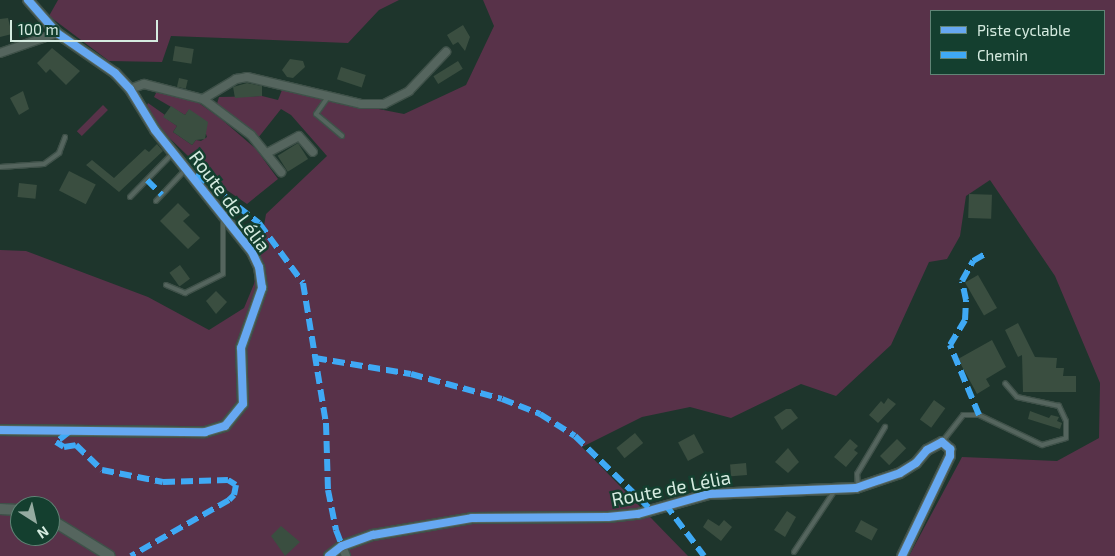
<!DOCTYPE html>
<meta charset="utf-8">
<style>
body{margin:0}
#map{position:relative;width:1115px;height:556px;overflow:hidden;background:#1e352c;font-family:"Exo 2",sans-serif}
div>[style]{position:absolute}
[style*='--x']{left:calc(var(--x)*1px);top:calc(var(--y)*1px);width:calc(var(--w)*1px);rotate:calc(var(--a)*1deg)}
.green>*{inset:0;background:#583249;transform-origin:0 0}
.building>*{inset:0;background:#3a4e40;transform-origin:0 0}
.roads{filter:drop-shadow(1px 0 #3f5149) drop-shadow(-1px 0 #3f5149) drop-shadow(0 1px #3f5149) drop-shadow(0 -1px #3f5149)}
.service>*{height:4px;margin:-2px;padding:0 2px;transform-origin:2px;border-radius:2px;background:#55655e}
.minor>*{height:8px;margin:-4px;padding:0 4px;transform-origin:4px;border-radius:4px;background:#55655e}
.tertiary>*{height:10px;margin:-5px;padding:0 5px;transform-origin:5px;border-radius:5px;background:#55655e}
.quiet>*{height:6px;margin-top:-3px;transform-origin:0;background:repeating-linear-gradient(90deg,#3fa9f5 0 12px,transparent 0 18px)}
.cycleway>*{height:8px;margin:-4px;padding:0 4px;transform-origin:4px;border-radius:4px;background:#66a8f1}
span{translate:-50% -50%;white-space:nowrap;text-align:center;line-height:1.15;-webkit-text-stroke:5px #143f2f;paint-order:stroke}
.street-label{font-size:19px;color:#d5ebe0}
.legend{position:absolute;left:930px;top:10px;width:175px;height:65px;box-sizing:border-box;background:#143f2f;border:1px solid #618476;margin:0;padding:6px 9px;list-style:none;font-size:15px;color:#d5ebe0}
.legend li{display:flex;align-items:center;gap:10px;height:25px}
.legend b{width:25px;border:1px solid #618476}
.north{position:absolute;left:10px;top:496px;width:50px;height:50px;box-sizing:border-box;background:#143f2f;border:1px solid #618476;border-radius:50%;rotate:145deg;font-size:14px;font-weight:700;line-height:20px;text-align:center;color:#d5ebe0}
.north::after{content:'';display:block;margin:auto;width:18px;height:22px;background:#95aba1;clip-path:polygon(50% 0,100% 100%,50% 72%,0 100%)}
.scale{position:absolute;left:10px;top:20px;width:148px;height:22px;box-sizing:border-box;border:2px solid #d5ebe0;border-top:0;padding-left:6px;font-size:15px;line-height:18px;white-space:nowrap;color:#d5ebe0;-webkit-text-stroke:4px #143f2f;paint-order:stroke}
</style>
<div id="map">
<div class="green">
<div style="clip-path:polygon(58px 0,399px 0,379px 10px,348px 43px,171px 36px,162px 62px,109px 61px,49px 16px)"></div>
<div style="clip-path:polygon(evenodd,483px 0,1115px 0,1115px 556px,909px 556px,962px 457px,1057px 461px,1099px 438px,1100px 383px,1055px 276px,990px 180px,966px 196px,960px 236px,947px 259px,929px 262px,891px 345px,836px 396px,801px 384px,731px 418px,690px 407px,642px 417px,582px 447px,688px 556px,0 556px,0 250px,26px 251px,148px 297px,209px 330px,244px 308px,254px 284px,266px 214px,327px 156px,291px 115px,281px 109px,258px 138px,216px 107px,219px 97px,262px 96px,278px 100px,282px 90px,404px 114px,466px 85px,494px 26px,483px 0,931px 11px,1104px 11px,1104px 74px,931px 74px,931px 11px,483px 0,20px 506px,50px 506px,50px 536px,20px 536px,20px 506px)"></div>
<div style="clip-path:polygon(157px 91px,196px 101px,220px 118px,256px 149px,278px 179px,247px 204px,215px 182px,159px 128px,146px 107px,148px 103px,165px 115px,164px 117px,177px 126px,173px 132px,192px 145px,196px 140px,201px 141px,207px 137px,204px 128px,189px 110px,185px 115px,154px 97px)"></div>
<div style="left:103px;top:105px;width:7px;height:37px;rotate:45deg"></div>
</div>
<div class="building">
<div style="clip-path:polygon(8px 18px,12px 34px,0 37px,0 19px)"></div>
<div style="clip-path:polygon(463px 25px,470px 37px,465px 51px,458px 42px,453px 45px,447px 35px)"></div>
<div style="left:175px;top:46px;width:19px;height:15px;rotate:9deg"></div>
<div style="clip-path:polygon(52px 48px,80px 71px,66px 85px,50px 69px,46px 73px,37px 63px)"></div>
<div style="clip-path:polygon(290px 59px,303px 61px,305px 67px,293px 78px,287px 77px,282px 70px)"></div>
<div style="left:458px;top:61px;width:9px;height:29px;rotate:58deg"></div>
<div style="left:341px;top:67px;width:26px;height:13px;rotate:18deg"></div>
<div style="left:179px;top:78px;width:9px;height:9px;rotate:13deg"></div>
<div style="clip-path:polygon(247px 83px,262px 86px,262px 96px,235px 98px,233px 87px)"></div>
<div style="clip-path:polygon(23px 91px,29px 109px,19px 115px,10px 98px)"></div>
<div style="clip-path:polygon(171px 106px,185px 115px,189px 109px,208px 122px,205px 139px,196px 140px,192px 145px,173px 132px,177px 126px,163px 117px)"></div>
<div style="left:298px;top:143px;width:19px;height:24px;rotate:58deg"></div>
<div style="clip-path:polygon(157px 144px,163px 151px,119px 192px,86px 165px,92px 160px,114px 178px,145px 149px,149px 152px)"></div>
<div style="left:69px;top:171px;width:30px;height:22px;rotate:27deg"></div>
<div style="left:19px;top:183px;width:18px;height:14px;rotate:6deg"></div>
<div style="left:969px;top:194px;width:23px;height:24px;rotate:2deg"></div>
<div style="clip-path:polygon(178px 203px,190px 215px,183px 221px,200px 238px,188px 249px,160px 221px)"></div>
<div style="left:180px;top:265px;width:17px;height:13px;rotate:54deg"></div>
<div style="left:978px;top:275px;width:38px;height:15px;rotate:60deg"></div>
<div style="clip-path:polygon(216px 291px,227px 302px,216px 314px,206px 301px)"></div>
<div style="clip-path:polygon(1018px 323px,1035px 357px,1057px 358px,1056px 368px,1064px 368px,1063px 376px,1076px 376px,1076px 392px,1023px 392px,1022px 355px,1018px 357px,1005px 330px)"></div>
<div style="clip-path:polygon(992px 340px,1006px 367px,986px 379px,990px 386px,977px 394px,958px 359px)"></div>
<div style="clip-path:polygon(888px 398px,896px 404px,878px 423px,869px 415px,881px 401px,884px 404px)"></div>
<div style="left:934px;top:400px;width:14px;height:24px;rotate:36deg"></div>
<div style="clip-path:polygon(786px 409px,791px 409px,798px 418px,782px 430px,774px 417px)"></div>
<div style="clip-path:polygon(1030px 411px,1049px 418px,1051px 415px,1059px 417px,1057px 421px,1062px 423px,1060px 429px,1028px 419px)"></div>
<div style="left:635px;top:433px;width:13px;height:24px;rotate:51deg"></div>
<div style="left:694px;top:434px;width:21px;height:18px;rotate:62deg"></div>
<div style="clip-path:polygon(850px 439px,858px 446px,854px 450px,858px 453px,846px 467px,834px 457px)"></div>
<div style="left:897px;top:439px;width:13px;height:24px;rotate:45deg"></div>
<div style="clip-path:polygon(788px 448px,799px 462px,788px 473px,775px 462px)"></div>
<div style="left:746px;top:463px;width:12px;height:16px;rotate:85deg"></div>
<div style="clip-path:polygon(787px 511px,796px 517px,785px 537px,774px 530px)"></div>
<div style="clip-path:polygon(708px 519px,719px 526px,724px 520px,732px 527px,721px 541px,703px 527px)"></div>
<div style="left:861px;top:520px;width:19px;height:13px;rotate:28deg"></div>
<div style="clip-path:polygon(281px 526px,300px 542px,285px 556px,271px 536px)"></div>
</div>
<div class="roads">
<div class="service">
<div style="--x:328;--y:97;--w:21;--a:125"></div>
<div style="--x:316;--y:114;--w:34;--a:40"></div>
<div style="--x:0;--y:167;--w:44;--a:-3.9"></div>
<div style="--x:44;--y:164;--w:19;--a:-36"></div>
<div style="--x:59;--y:153;--w:17;--a:-69"></div>
<div style="--x:130;--y:197;--w:60;--a:-45.7"></div>
<div style="--x:156;--y:201;--w:42;--a:-46.9"></div>
<div style="--x:166;--y:285;--w:21;--a:23"></div>
<div style="--x:185;--y:293;--w:42;--a:-26.6"></div>
<div style="--x:223;--y:274;--w:54;--a:-90"></div>
<div style="--x:942;--y:442;--w:34;--a:-52"></div>
<div style="--x:963;--y:415;--w:16;--a:0"></div>
<div style="--x:979;--y:415;--w:70;--a:25.5"></div>
<div style="--x:1042;--y:445;--w:25;--a:-16"></div>
<div style="--x:1066;--y:438;--w:17;--a:-90"></div>
<div style="--x:1066;--y:421;--w:17;--a:-115"></div>
<div style="--x:1059;--y:406;--w:43;--a:-167.9"></div>
<div style="--x:1017;--y:397;--w:18;--a:-131"></div>
<div style="--x:858;--y:487;--w:13;--a:-94"></div>
<div style="--x:857;--y:474;--w:55;--a:-59.2"></div>
<div style="--x:794;--y:552;--w:74;--a:-56.5"></div>
</div>
<div class="minor">
<div style="--x:0;--y:53;--w:60;--a:-19.3"></div>
<div style="--x:130;--y:89;--w:15;--a:-20"></div>
<div style="--x:144;--y:84;--w:61;--a:14.3"></div>
<div style="--x:203;--y:99;--w:39;--a:-31"></div>
<div style="--x:236;--y:79;--w:11;--a:-10"></div>
<div style="--x:247;--y:77;--w:117;--a:13.3"></div>
<div style="--x:361;--y:104;--w:23;--a:0"></div>
<div style="--x:384;--y:104;--w:28;--a:-27"></div>
<div style="--x:409;--y:91;--w:54;--a:-46.5"></div>
<div style="--x:203;--y:99;--w:60;--a:36.9"></div>
<div style="--x:251;--y:135;--w:48;--a:51"></div>
<div style="--x:267;--y:153;--w:36;--a:-28"></div>
<div style="--x:299;--y:136;--w:21;--a:49"></div>
<div style="--x:342;--y:546;--w:11;--a:68"></div>
</div>
<div class="tertiary">
<div style="--x:0;--y:430;--w:205;--a:0.6"></div>
<div style="--x:205;--y:432;--w:21;--a:-17"></div>
<div style="--x:225;--y:426;--w:28;--a:-51"></div>
<div style="--x:243;--y:404;--w:56;--a:-92"></div>
<div style="--x:241;--y:348;--w:64;--a:-70.7"></div>
<div style="--x:262;--y:288;--w:21;--a:-98"></div>
<div style="--x:259;--y:267;--w:17;--a:-115"></div>
<div style="--x:252;--y:252;--w:156;--a:-128.5"></div>
<div style="--x:155;--y:130;--w:48;--a:-121.4"></div>
<div style="--x:130;--y:89;--w:22;--a:-133"></div>
<div style="--x:115;--y:73;--w:70;--a:-145.4"></div>
<div style="--x:57;--y:33;--w:44;--a:-131.3"></div>
<div style="--x:0;--y:509;--w:20;--a:3"></div>
<div style="--x:50;--y:519;--w:70;--a:31.7"></div>
<div style="--x:329;--y:556;--w:16;--a:-38"></div>
<div style="--x:342;--y:546;--w:33;--a:-20"></div>
<div style="--x:373;--y:535;--w:100;--a:-9.7"></div>
<div style="--x:472;--y:518;--w:136;--a:-0.4"></div>
<div style="--x:608;--y:517;--w:30;--a:-6"></div>
<div style="--x:638;--y:514;--w:74;--a:-15.7"></div>
<div style="--x:709;--y:494;--w:147;--a:-2.3"></div>
<div style="--x:856;--y:488;--w:46;--a:-18.8"></div>
<div style="--x:900;--y:473;--w:19;--a:-32"></div>
<div style="--x:916;--y:463;--w:17;--a:-50"></div>
<div style="--x:927;--y:450;--w:17;--a:-28"></div>
<div style="--x:942;--y:442;--w:11;--a:41"></div>
<div style="--x:950;--y:449;--w:7;--a:90"></div>
<div style="--x:950;--y:456;--w:111;--a:115.6"></div>
</div>
</div>
<div class="quiet">
<div style="--x:196;--y:174;--w:80;--a:37.9"></div>
<div style="--x:259;--y:223;--w:74;--a:53.7"></div>
<div style="--x:303;--y:283;--w:142;--a:80.7"></div>
<div style="--x:326;--y:423;--w:67;--a:88.3"></div>
<div style="--x:328;--y:490;--w:41;--a:78.7"></div>
<div style="--x:336;--y:530;--w:17;--a:69"></div>
<div style="--x:147;--y:180;--w:21;--a:45"></div>
<div style="--x:315;--y:358;--w:97;--a:9.5"></div>
<div style="--x:411;--y:374;--w:94;--a:15.4"></div>
<div style="--x:502;--y:399;--w:41;--a:21.5"></div>
<div style="--x:540;--y:414;--w:41;--a:32.2"></div>
<div style="--x:575;--y:436;--w:105;--a:44.2"></div>
<div style="--x:979;--y:415;--w:76;--a:-112.5"></div>
<div style="--x:950;--y:345;--w:29;--a:-59"></div>
<div style="--x:965;--y:320;--w:20;--a:-87"></div>
<div style="--x:966;--y:300;--w:19;--a:-102"></div>
<div style="--x:962;--y:281;--w:23;--a:-61"></div>
<div style="--x:973;--y:261;--w:14;--a:-30"></div>
<div style="--x:69;--y:432;--w:16;--a:142"></div>
<div style="--x:56;--y:442;--w:9;--a:32"></div>
<div style="--x:64;--y:447;--w:12;--a:-9"></div>
<div style="--x:76;--y:445;--w:36;--a:44"></div>
<div style="--x:102;--y:470;--w:62;--a:11.1"></div>
<div style="--x:163;--y:482;--w:65;--a:-1.8"></div>
<div style="--x:228;--y:480;--w:9;--a:32"></div>
<div style="--x:236;--y:485;--w:10;--a:101"></div>
<div style="--x:234;--y:495;--w:7;--a:135"></div>
<div style="--x:229;--y:500;--w:113;--a:150.3"></div>
<div style="--x:665;--y:504;--w:65;--a:53.1"></div>
</div>
<div class="cycleway">
<div style="--x:0;--y:430;--w:205;--a:0.6"></div>
<div style="--x:205;--y:432;--w:21;--a:-17"></div>
<div style="--x:225;--y:426;--w:28;--a:-51"></div>
<div style="--x:243;--y:404;--w:56;--a:-92"></div>
<div style="--x:241;--y:348;--w:64;--a:-70.7"></div>
<div style="--x:262;--y:288;--w:21;--a:-98"></div>
<div style="--x:259;--y:267;--w:17;--a:-115"></div>
<div style="--x:252;--y:252;--w:156;--a:-128.5"></div>
<div style="--x:155;--y:130;--w:48;--a:-121.4"></div>
<div style="--x:130;--y:89;--w:22;--a:-133"></div>
<div style="--x:115;--y:73;--w:70;--a:-145.4"></div>
<div style="--x:57;--y:33;--w:44;--a:-131.3"></div>
<div style="--x:329;--y:556;--w:16;--a:-38"></div>
<div style="--x:342;--y:546;--w:33;--a:-20"></div>
<div style="--x:373;--y:535;--w:100;--a:-9.7"></div>
<div style="--x:472;--y:518;--w:136;--a:-0.4"></div>
<div style="--x:608;--y:517;--w:30;--a:-6"></div>
<div style="--x:638;--y:514;--w:74;--a:-15.7"></div>
<div style="--x:709;--y:494;--w:147;--a:-2.3"></div>
<div style="--x:856;--y:488;--w:46;--a:-18.8"></div>
<div style="--x:900;--y:473;--w:19;--a:-32"></div>
<div style="--x:916;--y:463;--w:17;--a:-50"></div>
<div style="--x:927;--y:450;--w:17;--a:-28"></div>
<div style="--x:942;--y:442;--w:11;--a:41"></div>
<div style="--x:950;--y:449;--w:7;--a:90"></div>
<div style="--x:950;--y:456;--w:111;--a:115.6"></div>
</div>
<div class="street-label">
<span style="left:230px;top:201px;rotate:53deg">Route de Lélia</span>
<span style="left:671px;top:488px;rotate:-11deg">Route de Lélia</span>
</div>
<ul class="legend">
<li><b style="height:6px;background:#66a8f1"></b>Piste cyclable</li>
<li><b style="height:6px;background:#3fa9f5"></b>Chemin</li>
</ul>
<div class="north">N</div>
<div class="scale">100 m</div>
</div>
